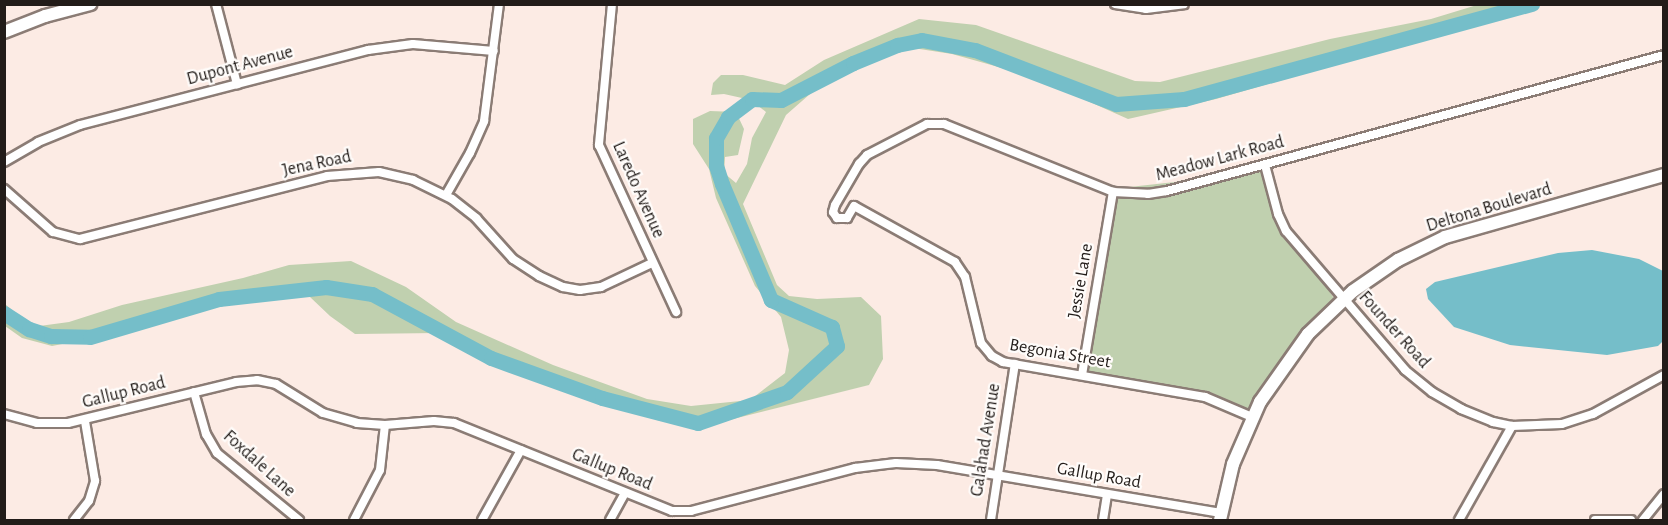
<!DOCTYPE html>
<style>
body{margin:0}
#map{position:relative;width:1668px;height:525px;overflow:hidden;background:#fcebe4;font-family:"Alegreya Sans",sans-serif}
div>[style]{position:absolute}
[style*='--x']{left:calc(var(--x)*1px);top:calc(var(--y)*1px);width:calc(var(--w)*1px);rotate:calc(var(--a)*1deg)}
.green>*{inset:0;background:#c0d0af}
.water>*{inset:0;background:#75bec9}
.river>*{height:15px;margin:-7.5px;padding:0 7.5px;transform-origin:7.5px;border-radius:7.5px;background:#75bec9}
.roads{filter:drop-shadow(2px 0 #8b7c75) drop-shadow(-2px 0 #8b7c75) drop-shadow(0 2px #8b7c75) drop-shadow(0 -2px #8b7c75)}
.street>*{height:8px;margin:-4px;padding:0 4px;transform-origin:4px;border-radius:4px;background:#fff}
.secondary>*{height:12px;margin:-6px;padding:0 6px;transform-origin:6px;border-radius:6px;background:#fff}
span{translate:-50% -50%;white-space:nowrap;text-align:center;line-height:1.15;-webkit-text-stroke:4.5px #fffcfa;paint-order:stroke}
.street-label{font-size:18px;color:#221c19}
.frame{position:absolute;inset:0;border:6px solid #221c19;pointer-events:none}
</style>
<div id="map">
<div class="green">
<div style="clip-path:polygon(1477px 5px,1542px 5px,1216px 99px,1128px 119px,1034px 77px,952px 54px,900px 46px,834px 73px,786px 115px,743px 204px,777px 285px,789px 296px,817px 299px,861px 297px,881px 316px,883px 359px,869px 385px,721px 422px,692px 427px,657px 420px,438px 333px,355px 334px,330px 316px,310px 297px,260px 295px,114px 334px,52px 346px,22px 338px,5px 326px,5px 304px,32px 327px,69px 322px,122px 305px,243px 278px,289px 265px,351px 261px,406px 287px,456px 322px,553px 365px,647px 399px,691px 406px,750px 400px,785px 373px,789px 350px,781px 317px,755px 286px,716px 198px,709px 169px,693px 144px,693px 119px,710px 111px,736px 112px,744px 129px,738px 155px,725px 157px,724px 173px,736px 183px,747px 164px,752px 138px,766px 112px,751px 100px,724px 94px,711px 95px,713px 83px,721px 75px,743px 75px,785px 85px,824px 60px,919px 19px,976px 25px,1135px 81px,1160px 82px,1330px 39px,1431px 19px)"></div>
<div style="clip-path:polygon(1263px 162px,1281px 234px,1319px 275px,1335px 300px,1286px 354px,1247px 416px,1157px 385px,1078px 380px,1111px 189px,1175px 182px)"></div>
</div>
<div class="water">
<div style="clip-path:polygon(1592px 250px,1639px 259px,1663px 271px,1663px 341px,1658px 346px,1607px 355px,1510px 345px,1454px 327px,1428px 299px,1426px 289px,1435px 282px,1558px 253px)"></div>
</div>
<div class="river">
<div style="--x:4;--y:313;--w:30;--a:33"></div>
<div style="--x:29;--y:329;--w:23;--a:18"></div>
<div style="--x:51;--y:336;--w:39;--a:1"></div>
<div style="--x:90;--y:337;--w:134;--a:-16.4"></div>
<div style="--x:219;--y:299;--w:108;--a:-6.4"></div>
<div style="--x:326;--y:287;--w:47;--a:8.7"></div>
<div style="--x:372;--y:294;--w:135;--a:28.3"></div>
<div style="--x:491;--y:358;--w:118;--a:19.8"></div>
<div style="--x:602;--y:398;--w:99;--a:14.6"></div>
<div style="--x:698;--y:423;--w:94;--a:-19.2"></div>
<div style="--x:787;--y:392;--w:68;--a:-42.6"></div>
<div style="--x:837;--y:346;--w:20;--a:-105"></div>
<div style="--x:832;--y:327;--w:67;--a:-156.1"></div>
<div style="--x:771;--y:300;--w:126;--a:-112.9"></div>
<div style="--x:722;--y:184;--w:19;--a:-108"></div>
<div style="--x:716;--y:166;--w:28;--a:-90"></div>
<div style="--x:716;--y:138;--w:24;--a:-60"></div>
<div style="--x:728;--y:117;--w:30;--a:-37"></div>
<div style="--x:752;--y:99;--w:29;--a:2"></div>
<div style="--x:781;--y:100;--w:81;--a:-27.2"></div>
<div style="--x:853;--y:63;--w:48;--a:-22.2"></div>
<div style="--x:897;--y:45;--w:25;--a:-11"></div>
<div style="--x:922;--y:40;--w:54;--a:10.7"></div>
<div style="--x:975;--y:50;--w:151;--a:21"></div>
<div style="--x:1116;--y:104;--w:68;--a:-4.2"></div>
<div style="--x:1184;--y:99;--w:361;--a:-15.3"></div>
</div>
<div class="roads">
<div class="street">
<div style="--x:216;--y:4;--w:83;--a:75.3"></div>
<div style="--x:612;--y:4;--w:142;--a:95.3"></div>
<div style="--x:599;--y:145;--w:184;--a:65.2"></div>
<div style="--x:1115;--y:4;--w:31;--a:9"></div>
<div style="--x:1146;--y:9;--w:38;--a:-7"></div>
<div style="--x:4;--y:162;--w:39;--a:-30"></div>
<div style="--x:38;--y:142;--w:45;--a:-22"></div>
<div style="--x:80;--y:125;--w:298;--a:-14.6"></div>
<div style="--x:368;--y:50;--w:45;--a:-7.6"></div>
<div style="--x:413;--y:44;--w:81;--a:4.9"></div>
<div style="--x:1265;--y:165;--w:51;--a:75.1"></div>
<div style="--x:1278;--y:214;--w:19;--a:65"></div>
<div style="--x:1286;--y:231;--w:183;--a:49.4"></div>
<div style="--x:1405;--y:370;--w:35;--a:39"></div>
<div style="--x:1432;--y:392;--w:34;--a:30"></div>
<div style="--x:1461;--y:409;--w:35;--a:22"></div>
<div style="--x:1493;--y:422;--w:19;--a:12"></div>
<div style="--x:1512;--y:426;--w:50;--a:-2.3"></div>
<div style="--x:1562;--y:424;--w:33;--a:-18"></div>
<div style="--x:1593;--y:414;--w:81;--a:-28.8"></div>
<div style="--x:4;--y:189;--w:65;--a:41.3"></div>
<div style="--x:53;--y:232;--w:28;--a:15"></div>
<div style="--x:80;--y:239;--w:255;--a:-14.3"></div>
<div style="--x:327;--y:176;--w:52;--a:-4.4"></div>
<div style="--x:379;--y:172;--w:35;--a:13"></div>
<div style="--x:413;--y:180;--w:43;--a:26"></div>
<div style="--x:452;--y:199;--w:31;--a:38"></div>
<div style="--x:476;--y:218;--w:55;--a:47.9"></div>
<div style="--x:513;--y:259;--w:31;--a:33"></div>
<div style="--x:539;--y:276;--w:26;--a:25"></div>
<div style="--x:563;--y:287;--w:17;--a:10"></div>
<div style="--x:580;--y:290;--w:21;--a:-8"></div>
<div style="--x:601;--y:287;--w:56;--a:-25.2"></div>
<div style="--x:446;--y:195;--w:48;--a:-60.3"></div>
<div style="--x:470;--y:153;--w:35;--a:-66"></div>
<div style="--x:484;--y:121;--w:118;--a:-82.7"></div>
<div style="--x:1082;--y:375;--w:186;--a:-80.4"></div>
<div style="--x:194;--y:392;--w:44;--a:74.1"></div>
<div style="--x:206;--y:434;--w:22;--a:60"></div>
<div style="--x:217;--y:453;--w:106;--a:39.3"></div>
<div style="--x:4;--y:414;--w:34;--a:15"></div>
<div style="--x:37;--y:423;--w:31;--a:0"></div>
<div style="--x:68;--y:423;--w:173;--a:-13.7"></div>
<div style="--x:236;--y:382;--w:21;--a:-5"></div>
<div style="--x:257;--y:380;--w:19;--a:12"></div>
<div style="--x:276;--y:384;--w:55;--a:31.7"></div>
<div style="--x:323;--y:413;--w:35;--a:16"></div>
<div style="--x:357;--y:423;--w:28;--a:4"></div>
<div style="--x:385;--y:425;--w:49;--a:-4.7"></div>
<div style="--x:434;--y:421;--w:20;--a:6"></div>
<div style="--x:454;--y:423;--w:235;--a:22"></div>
<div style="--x:672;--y:511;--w:19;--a:0"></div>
<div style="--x:691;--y:511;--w:170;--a:-14.7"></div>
<div style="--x:855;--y:468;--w:41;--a:-7"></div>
<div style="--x:896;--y:463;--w:41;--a:2.8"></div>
<div style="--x:937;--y:465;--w:288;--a:9.6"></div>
<div style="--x:1252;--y:417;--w:51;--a:-156.9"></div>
<div style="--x:1205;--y:397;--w:205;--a:-170.2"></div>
<div style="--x:1003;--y:362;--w:13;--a:-151"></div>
<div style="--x:992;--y:356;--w:17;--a:-130"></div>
<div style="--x:981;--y:343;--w:68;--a:-103.6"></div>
<div style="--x:965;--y:277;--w:18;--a:-124"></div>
<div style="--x:955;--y:262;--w:115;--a:-151"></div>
<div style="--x:854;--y:206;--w:14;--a:120"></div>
<div style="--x:847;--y:218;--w:10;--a:180"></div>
<div style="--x:837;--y:218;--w:7;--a:-124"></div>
<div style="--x:833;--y:212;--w:7;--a:-74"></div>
<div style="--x:835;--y:205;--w:48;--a:-59.7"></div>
<div style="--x:859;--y:164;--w:12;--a:-48"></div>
<div style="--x:867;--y:155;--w:68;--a:-27.3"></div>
<div style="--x:927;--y:124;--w:17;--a:0"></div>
<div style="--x:944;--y:124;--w:182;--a:21.9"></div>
<div style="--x:1113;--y:192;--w:35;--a:3"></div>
<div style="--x:1148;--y:194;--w:19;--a:-9"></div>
<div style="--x:1167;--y:191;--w:515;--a:-15.3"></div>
<div style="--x:74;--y:520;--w:24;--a:-52"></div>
<div style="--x:89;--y:501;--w:21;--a:-73"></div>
<div style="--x:95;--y:481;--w:61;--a:-99.5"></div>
<div style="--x:354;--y:520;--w:56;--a:-62.5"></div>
<div style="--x:380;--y:470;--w:45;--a:-83.7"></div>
<div style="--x:482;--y:520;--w:80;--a:-60.9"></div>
<div style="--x:610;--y:520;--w:31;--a:-61"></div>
<div style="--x:991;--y:520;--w:158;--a:-81.3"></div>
<div style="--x:1103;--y:520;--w:26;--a:-81"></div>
<div style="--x:1459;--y:520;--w:108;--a:-60.6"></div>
<div style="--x:1595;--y:520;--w:36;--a:0"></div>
<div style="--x:1643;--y:520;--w:33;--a:-51"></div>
</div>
<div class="secondary">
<div style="--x:4;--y:32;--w:44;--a:-21.3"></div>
<div style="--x:45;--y:16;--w:47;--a:-14.9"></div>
<div style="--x:1220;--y:520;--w:57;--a:-76.9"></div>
<div style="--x:1233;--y:464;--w:68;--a:-66.5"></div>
<div style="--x:1260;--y:402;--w:83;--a:-54.8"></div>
<div style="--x:1308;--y:334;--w:62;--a:-43.7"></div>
<div style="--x:1353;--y:291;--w:55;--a:-34.6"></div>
<div style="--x:1398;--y:260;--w:52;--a:-26.1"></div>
<div style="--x:1445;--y:237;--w:228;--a:-15.8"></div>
</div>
</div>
<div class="street-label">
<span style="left:240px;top:66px;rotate:-15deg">Dupont Avenue</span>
<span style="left:1220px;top:159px;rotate:-15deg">Meadow Lark Road</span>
<span style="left:317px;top:164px;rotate:-12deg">Jena Road</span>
<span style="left:638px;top:190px;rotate:66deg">Laredo Avenue</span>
<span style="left:1489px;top:208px;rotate:-17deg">Deltona Boulevard</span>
<span style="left:1081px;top:281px;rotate:-80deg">Jessie Lane</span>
<span style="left:1394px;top:330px;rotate:48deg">Founder Road</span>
<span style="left:1060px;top:354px;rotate:10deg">Begonia Street</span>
<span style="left:124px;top:393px;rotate:-14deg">Gallup Road</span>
<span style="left:986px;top:440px;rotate:-81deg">Galahad Avenue</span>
<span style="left:259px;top:464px;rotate:42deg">Foxdale Lane</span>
<span style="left:612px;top:470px;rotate:22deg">Gallup Road</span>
<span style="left:1099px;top:476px;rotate:10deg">Gallup Road</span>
</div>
<div class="frame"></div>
</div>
